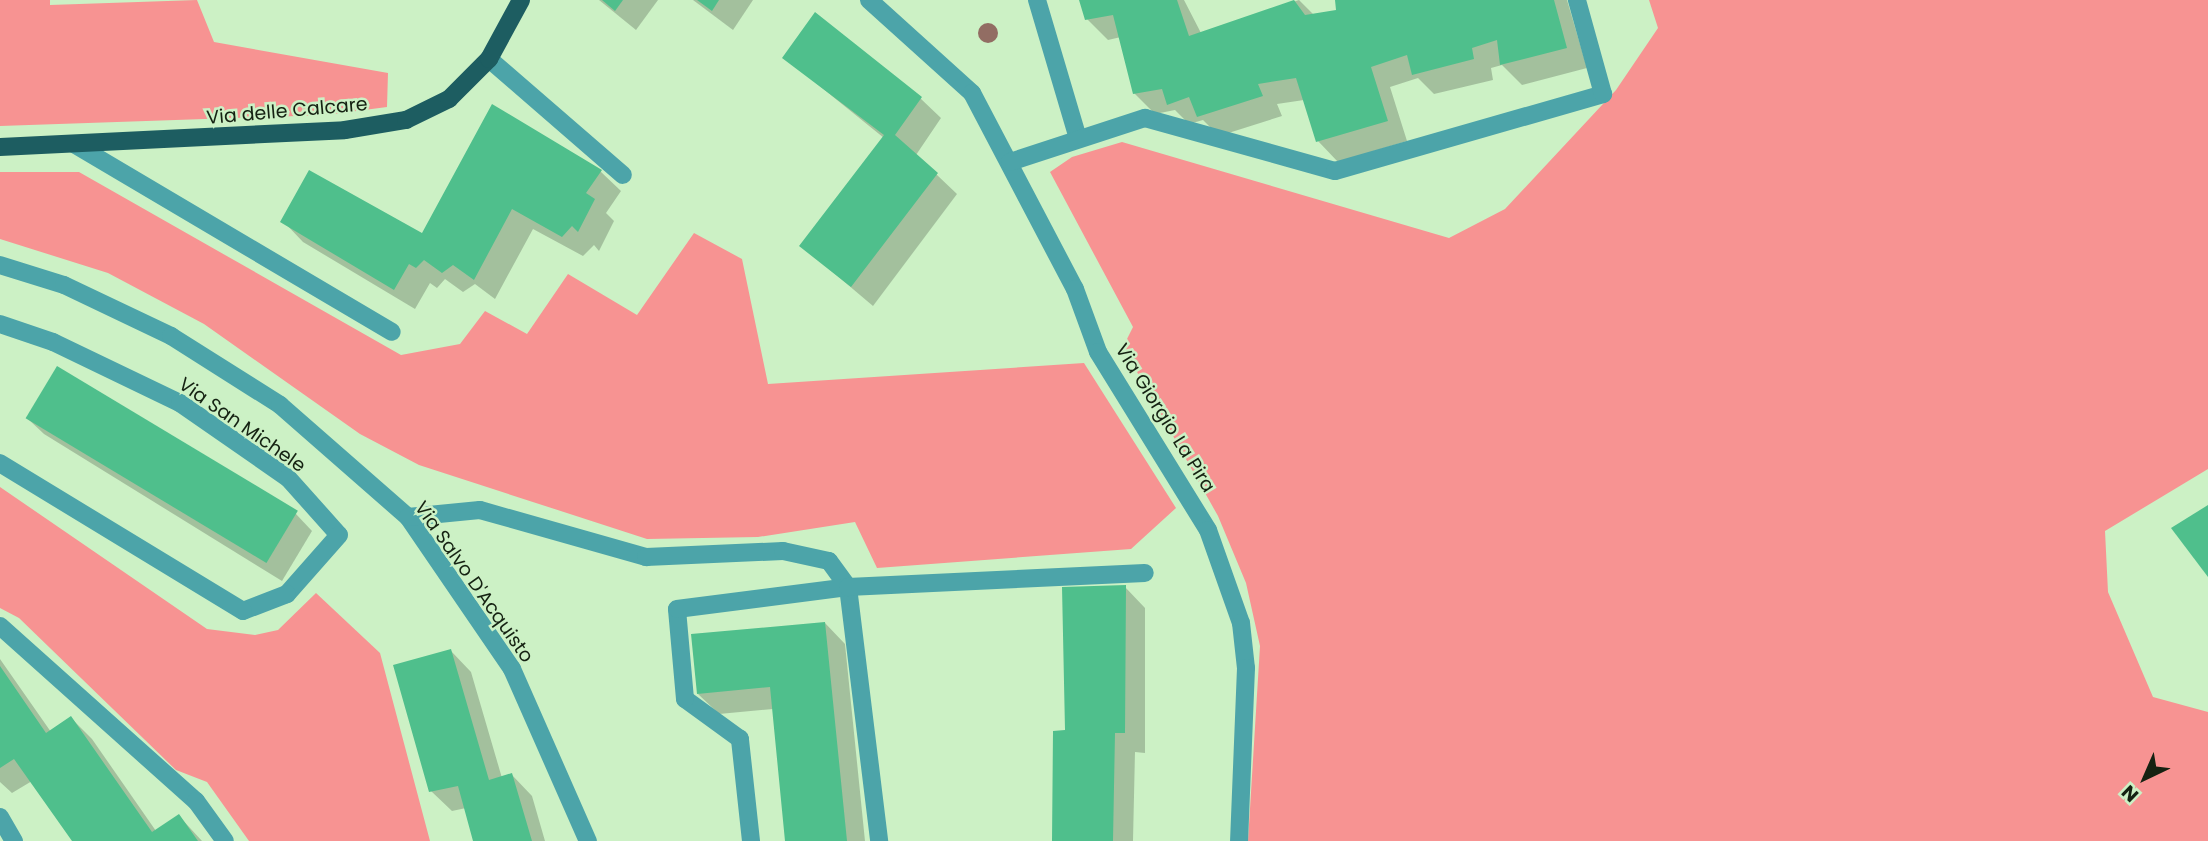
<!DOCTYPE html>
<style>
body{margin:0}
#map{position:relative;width:2208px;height:841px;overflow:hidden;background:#ccf1c5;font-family:Poppins,sans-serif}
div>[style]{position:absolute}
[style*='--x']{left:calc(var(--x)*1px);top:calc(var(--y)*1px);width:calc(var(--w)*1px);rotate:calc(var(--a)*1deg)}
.green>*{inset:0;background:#f79392}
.shadow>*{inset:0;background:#0003}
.building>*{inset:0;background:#4fbf8c;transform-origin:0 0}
.minor>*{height:18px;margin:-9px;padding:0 9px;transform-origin:9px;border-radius:9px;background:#4ca4a9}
.major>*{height:18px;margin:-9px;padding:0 9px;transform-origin:9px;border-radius:9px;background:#1d5d61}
.trees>*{width:20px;height:20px;margin:-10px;border-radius:50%;background:#926d63}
span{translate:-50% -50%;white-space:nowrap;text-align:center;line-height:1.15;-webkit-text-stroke:5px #ccf1c5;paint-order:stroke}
.street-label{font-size:19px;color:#152212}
.north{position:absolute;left:2110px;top:743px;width:70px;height:70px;-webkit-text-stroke:5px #ccf1c5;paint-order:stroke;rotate:224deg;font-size:19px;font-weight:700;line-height:28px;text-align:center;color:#152212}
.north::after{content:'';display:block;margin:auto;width:24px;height:32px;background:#152212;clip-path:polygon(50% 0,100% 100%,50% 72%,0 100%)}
</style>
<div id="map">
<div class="green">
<div style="clip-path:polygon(0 0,50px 0,50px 5px,197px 0,214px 42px,388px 73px,387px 107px,326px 115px,0 126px)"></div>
<div style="clip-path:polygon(1649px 0,2208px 0,2208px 469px,2105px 531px,2108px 592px,2153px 697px,2208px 712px,2208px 841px,1248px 841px,1260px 646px,1246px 583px,1218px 516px,1123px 347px,1133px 327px,1050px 172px,1072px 157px,1122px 142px,1449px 238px,1505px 209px,1616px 90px,1658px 28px)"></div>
<div style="clip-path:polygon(0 172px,79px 172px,401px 355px,460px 344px,485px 311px,527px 334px,568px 274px,637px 315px,694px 233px,742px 259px,768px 384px,1084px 363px,1176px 508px,1131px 549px,877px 568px,855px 522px,758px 537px,647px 539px,419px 465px,360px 434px,204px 324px,108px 273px,0 239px)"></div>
<div style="clip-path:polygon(0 487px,207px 629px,255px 635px,278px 630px,316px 593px,380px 653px,430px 841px,249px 841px,207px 782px,176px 770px,19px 618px,0 608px)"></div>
</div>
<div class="shadow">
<div style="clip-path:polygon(599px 0,658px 0,636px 30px)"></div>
<div style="clip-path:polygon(693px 0,753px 0,733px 30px)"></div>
<div style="clip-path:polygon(1082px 0,1184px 0,1201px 33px,1299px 0,1314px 15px,1337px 12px,1337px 0,1567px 0,1587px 68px,1522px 85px,1502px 65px,1491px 68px,1493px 80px,1434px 94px,1418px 78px,1390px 87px,1407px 141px,1338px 162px,1318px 141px,1304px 100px,1277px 104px,1282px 116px,1219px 136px,1203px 120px,1189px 124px,1175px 110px,1155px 114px,1134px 93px,1121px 37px,1108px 40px,1087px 19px)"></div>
<div style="clip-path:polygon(785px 58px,920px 98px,941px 118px,916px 155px,957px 194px,873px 306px,802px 246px,884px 138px)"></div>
<div style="clip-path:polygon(600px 171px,621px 191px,606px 213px,614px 221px,599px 251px,594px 245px,583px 256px,533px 229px,495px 299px,475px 284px,463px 292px,445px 279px,437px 288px,430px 283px,415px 309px,303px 242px,283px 221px,423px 235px)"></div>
<div style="clip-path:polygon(27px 418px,296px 514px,312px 531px,282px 581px,44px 434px)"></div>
<div style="clip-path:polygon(1125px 587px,1145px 608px,1145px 753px,1135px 752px,1133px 841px,1054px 841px,1067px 732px)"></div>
<div style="clip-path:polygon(825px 623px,845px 644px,865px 841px,787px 841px,773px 709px,719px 714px,698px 694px)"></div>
<div style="clip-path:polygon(451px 651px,471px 672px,502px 778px,512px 775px,532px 796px,545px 841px,475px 841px,466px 808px,452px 811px,431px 791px)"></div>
<div style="clip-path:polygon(0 659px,51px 732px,71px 718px,92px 739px,156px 831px,179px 816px,202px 841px,74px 841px,32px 781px,12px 793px,0 782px)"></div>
</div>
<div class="building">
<div style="clip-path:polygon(602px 0,623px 0,615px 11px)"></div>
<div style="clip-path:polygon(697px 0,719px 0,712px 11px)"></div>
<div style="clip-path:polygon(1079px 0,1177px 0,1189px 36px,1294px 0,1305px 15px,1336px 10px,1335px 0,1554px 0,1567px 48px,1500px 65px,1497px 40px,1472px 48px,1474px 59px,1412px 75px,1407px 55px,1371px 67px,1388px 121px,1316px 142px,1296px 78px,1258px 84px,1263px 96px,1197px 117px,1189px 97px,1167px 105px,1162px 89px,1133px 94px,1113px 15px,1085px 20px)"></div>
<div style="clip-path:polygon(815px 12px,922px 97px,895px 135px,938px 173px,851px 287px,799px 246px,884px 135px,782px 58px)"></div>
<div style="clip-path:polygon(492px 104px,602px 170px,586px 193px,595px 199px,578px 232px,572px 226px,562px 237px,512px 209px,474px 280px,453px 265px,442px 273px,424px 260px,416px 268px,409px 264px,394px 290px,280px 222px,309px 170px,422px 233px)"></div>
<div style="left:57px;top:366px;width:281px;height:61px;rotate:31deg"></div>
<div style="clip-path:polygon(2208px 505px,2208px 577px,2171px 528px)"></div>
<div style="clip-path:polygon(1126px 585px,1125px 733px,1115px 733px,1113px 841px,1052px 841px,1053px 731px,1065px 730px,1062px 587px)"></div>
<div style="clip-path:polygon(825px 622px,847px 841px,785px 841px,770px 687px,697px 694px,691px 634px)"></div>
<div style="clip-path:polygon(451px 649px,489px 780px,512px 773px,532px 841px,473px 841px,458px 786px,429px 792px,393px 665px)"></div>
<div style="clip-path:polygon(0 666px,46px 733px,71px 716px,152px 832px,179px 814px,198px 841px,72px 841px,14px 759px,0 768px)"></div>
</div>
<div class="minor">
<div style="--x:869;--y:0;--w:139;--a:42.1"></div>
<div style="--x:972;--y:93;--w:221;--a:62.3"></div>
<div style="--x:1075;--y:289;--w:67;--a:69.9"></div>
<div style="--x:1098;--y:352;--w:209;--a:58.3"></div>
<div style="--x:1208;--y:530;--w:99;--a:70.5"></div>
<div style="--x:1241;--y:623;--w:45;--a:83.7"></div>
<div style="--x:1246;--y:668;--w:173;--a:92.3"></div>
<div style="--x:1037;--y:0;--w:144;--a:73.5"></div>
<div style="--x:489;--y:59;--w:177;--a:40.9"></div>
<div style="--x:74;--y:144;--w:369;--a:30.6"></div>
<div style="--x:1010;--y:162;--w:142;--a:-18.1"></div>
<div style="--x:1145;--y:118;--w:197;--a:15.6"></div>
<div style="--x:1335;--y:171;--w:279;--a:-16"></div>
<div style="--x:1603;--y:94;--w:98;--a:-105.5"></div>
<div style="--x:0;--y:265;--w:67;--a:17.4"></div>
<div style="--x:64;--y:285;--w:119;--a:25.5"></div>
<div style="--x:171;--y:336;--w:129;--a:32.3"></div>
<div style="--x:280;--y:405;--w:170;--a:41.2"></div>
<div style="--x:408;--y:517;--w:184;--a:55.6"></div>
<div style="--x:512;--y:669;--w:188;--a:66.2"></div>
<div style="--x:0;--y:324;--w:56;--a:18.8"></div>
<div style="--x:53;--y:342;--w:141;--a:25.7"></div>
<div style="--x:180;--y:403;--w:131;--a:34.8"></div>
<div style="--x:288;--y:478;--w:76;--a:48.2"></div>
<div style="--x:339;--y:535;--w:79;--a:131.4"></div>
<div style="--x:287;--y:594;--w:47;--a:158.9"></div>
<div style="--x:243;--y:611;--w:285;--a:-148.7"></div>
<div style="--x:408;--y:517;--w:72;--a:-5.6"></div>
<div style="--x:480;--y:510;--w:173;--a:15.8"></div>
<div style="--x:646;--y:557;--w:137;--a:-2.5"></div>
<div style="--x:783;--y:551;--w:47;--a:12.3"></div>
<div style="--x:829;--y:561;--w:32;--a:54"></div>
<div style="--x:848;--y:587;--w:256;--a:83"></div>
<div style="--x:0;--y:626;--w:263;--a:41.8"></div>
<div style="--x:196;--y:801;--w:49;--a:54.1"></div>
<div style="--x:0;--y:817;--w:28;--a:60"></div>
<div style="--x:751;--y:841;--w:103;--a:-96.2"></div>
<div style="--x:740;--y:739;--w:68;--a:-144"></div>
<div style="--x:685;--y:699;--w:90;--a:-95.1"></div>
<div style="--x:677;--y:609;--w:172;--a:-7.3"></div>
<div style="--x:848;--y:587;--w:297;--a:-2.7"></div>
</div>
<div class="major">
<div style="--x:0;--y:147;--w:345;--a:-2.8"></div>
<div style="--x:345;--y:130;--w:62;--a:-9.3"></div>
<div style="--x:406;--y:120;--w:48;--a:-26"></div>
<div style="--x:449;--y:99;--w:57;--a:-45"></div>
<div style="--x:489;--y:59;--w:67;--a:-61.5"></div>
</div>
<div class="trees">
<div style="left:988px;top:33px"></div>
</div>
<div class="street-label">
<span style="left:287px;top:111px;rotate:-5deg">Via delle Calcare</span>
<span style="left:1165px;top:418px;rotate:58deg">Via Giorgio La Pira</span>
<span style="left:242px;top:425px;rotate:35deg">Via San Michele</span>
<span style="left:474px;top:582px;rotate:55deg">Via Salvo D'Acquisto</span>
</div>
<div class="north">N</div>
</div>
